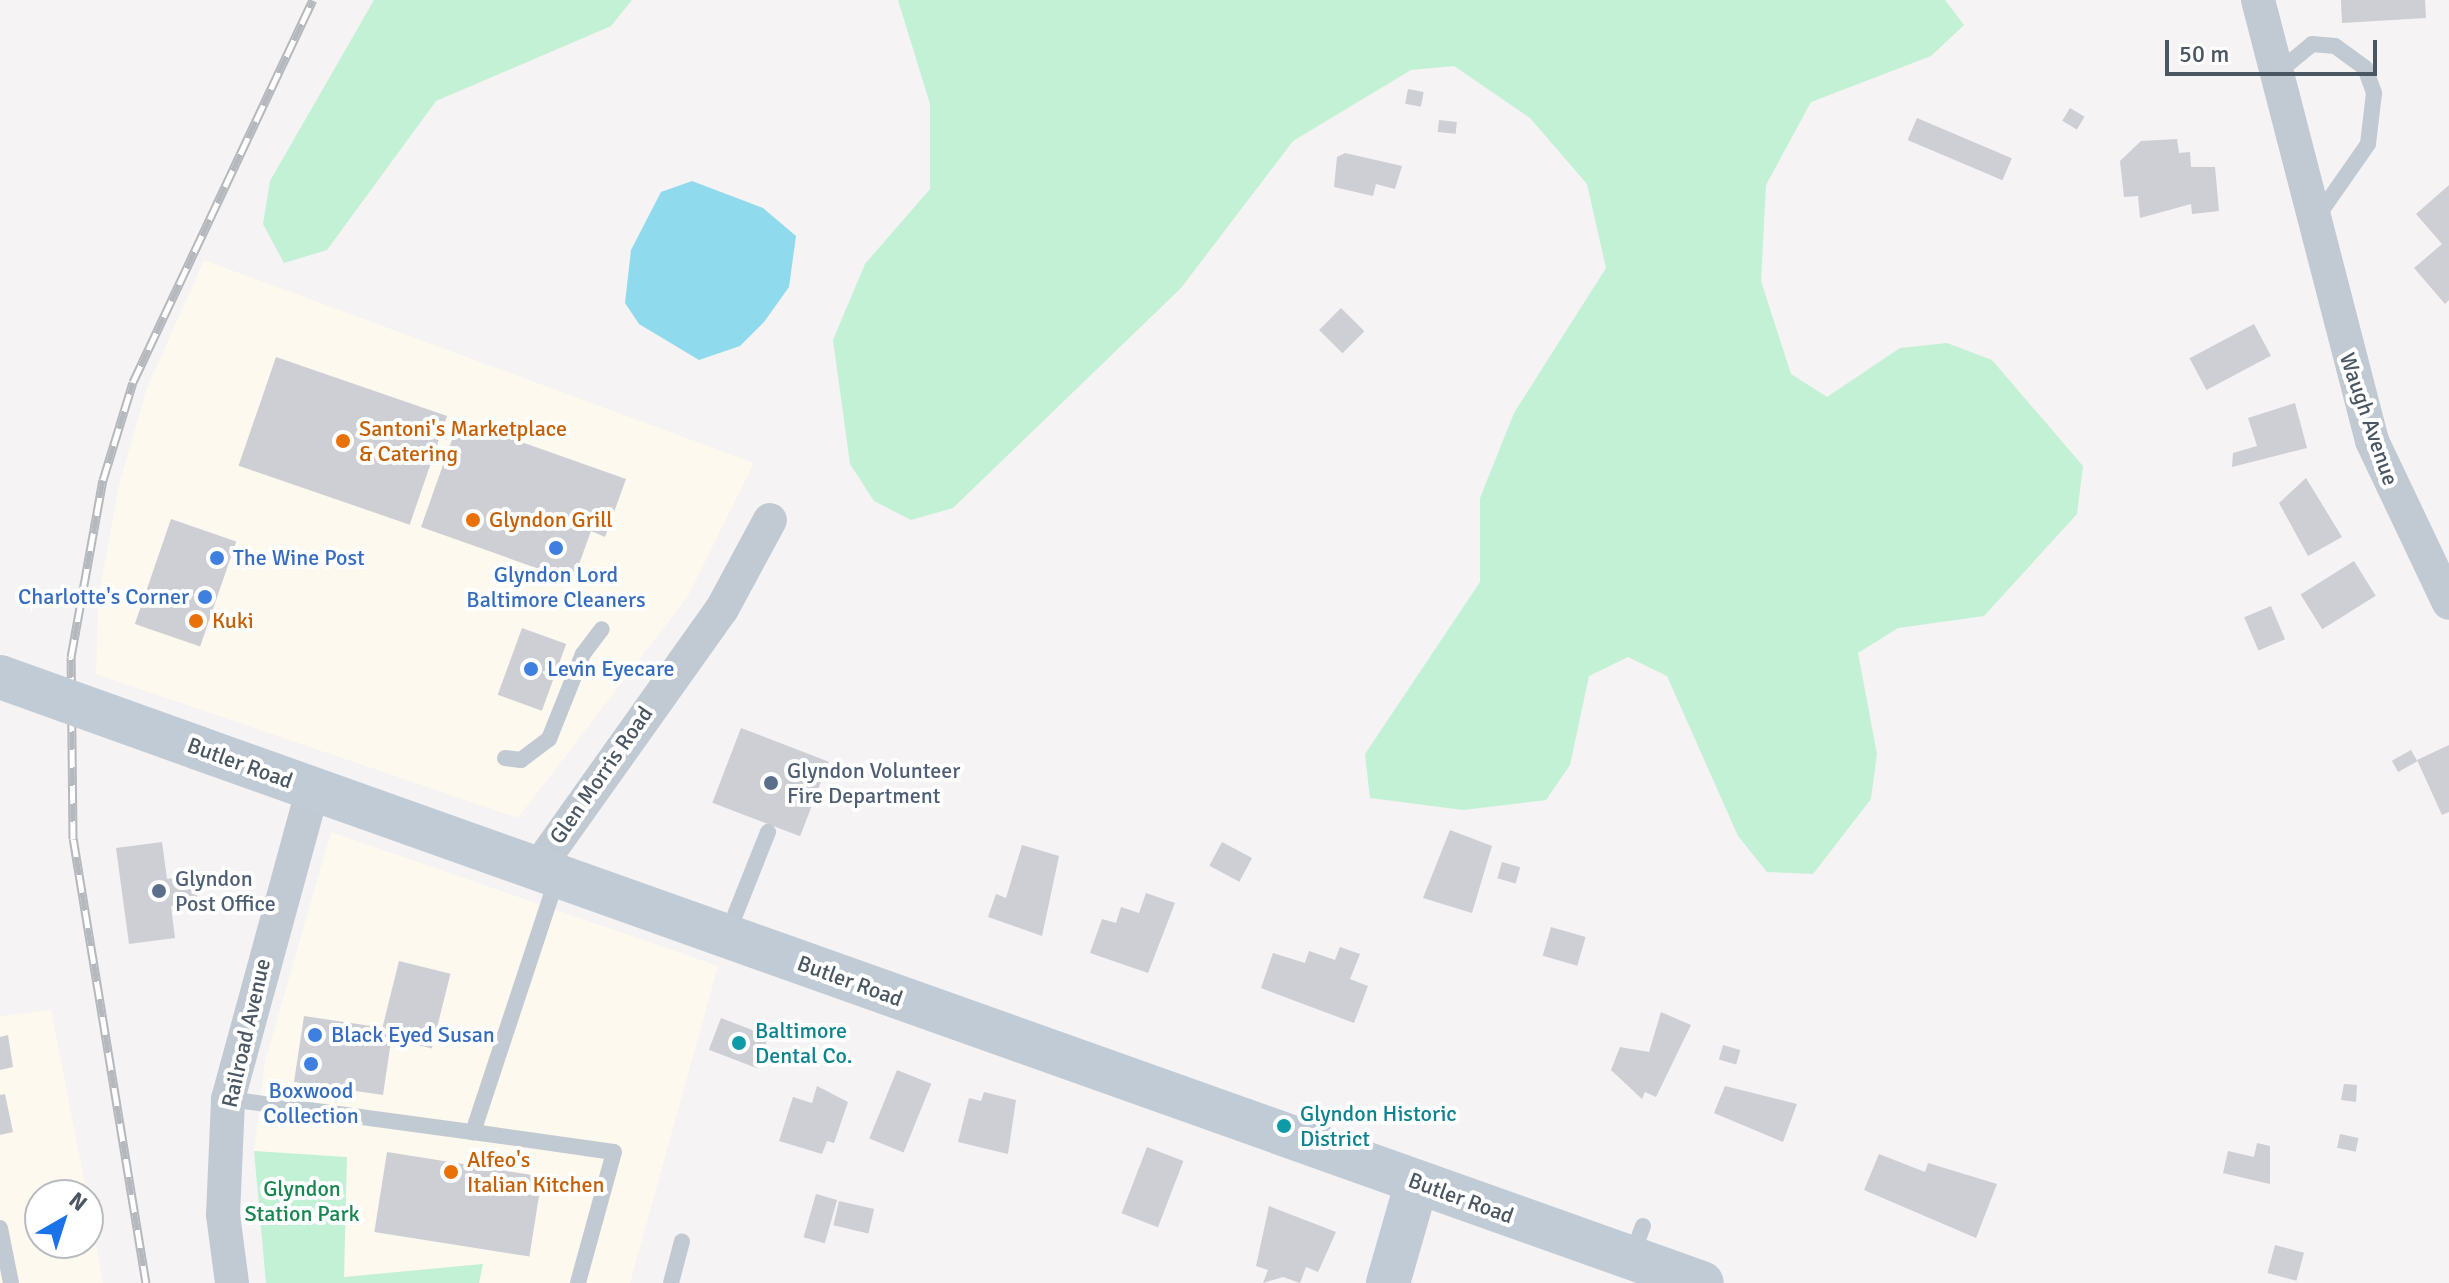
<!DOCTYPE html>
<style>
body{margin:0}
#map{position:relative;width:2449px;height:1283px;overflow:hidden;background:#f5f3f3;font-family:Signika,sans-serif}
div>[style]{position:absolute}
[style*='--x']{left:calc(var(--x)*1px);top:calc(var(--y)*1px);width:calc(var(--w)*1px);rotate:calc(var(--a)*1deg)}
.commercial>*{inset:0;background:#fdf9ef}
.green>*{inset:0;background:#c3f1d5}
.water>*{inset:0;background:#90daee}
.building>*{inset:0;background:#cdcfd5;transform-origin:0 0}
.lane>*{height:16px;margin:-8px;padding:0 8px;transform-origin:8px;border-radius:8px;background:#c1cad2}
.street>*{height:34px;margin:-17px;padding:0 17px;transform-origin:17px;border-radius:17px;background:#c1cad2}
.secondary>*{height:44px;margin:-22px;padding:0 22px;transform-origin:22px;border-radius:22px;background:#c1cbd6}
.rail>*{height:9px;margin-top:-4.5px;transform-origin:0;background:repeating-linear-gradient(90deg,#fff 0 18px,#b5b8bd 0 36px);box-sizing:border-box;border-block:2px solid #b5b8bd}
.secondary-bridge>*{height:44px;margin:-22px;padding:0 22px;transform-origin:22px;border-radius:22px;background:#c1cbd6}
.dots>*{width:22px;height:22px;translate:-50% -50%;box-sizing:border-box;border:4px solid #fff;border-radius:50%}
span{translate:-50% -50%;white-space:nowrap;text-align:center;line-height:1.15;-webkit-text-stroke:8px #fff;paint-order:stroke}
.street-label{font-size:22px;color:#4a5661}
.food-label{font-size:22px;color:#c56008}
.left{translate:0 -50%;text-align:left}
.shop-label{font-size:22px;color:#366cbe}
.right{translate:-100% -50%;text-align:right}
.service-label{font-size:22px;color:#4e5e75}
.culture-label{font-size:22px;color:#0d838f}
.park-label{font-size:22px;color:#17864f}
.north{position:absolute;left:24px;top:1179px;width:80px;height:80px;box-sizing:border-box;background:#fff;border:2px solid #b7bbc0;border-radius:50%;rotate:39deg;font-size:22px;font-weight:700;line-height:32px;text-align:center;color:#4a5661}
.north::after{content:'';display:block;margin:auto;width:28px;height:36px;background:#1a73e8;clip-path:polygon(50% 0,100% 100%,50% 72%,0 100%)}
.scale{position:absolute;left:2165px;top:40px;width:212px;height:36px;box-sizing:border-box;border:4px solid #4a5661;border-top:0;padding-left:10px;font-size:24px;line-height:28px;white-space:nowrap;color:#4a5661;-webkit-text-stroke:6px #fff;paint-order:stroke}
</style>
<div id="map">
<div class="commercial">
<div style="clip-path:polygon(204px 260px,754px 463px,688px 596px,518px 818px,96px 674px,98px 600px,119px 485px,147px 388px)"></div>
<div style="clip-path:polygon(331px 832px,718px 966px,630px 1283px,479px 1283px,482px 1264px,344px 1277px,346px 1158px,254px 1151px,265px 1061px)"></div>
<div style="clip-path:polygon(51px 1010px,87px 1195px,40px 1195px,40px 1243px,88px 1243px,88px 1202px,103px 1283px,0 1283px,0 1016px)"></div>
</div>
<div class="green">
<div style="clip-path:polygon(374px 0,632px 0,611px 26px,436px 101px,327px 250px,284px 263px,263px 224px,270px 181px)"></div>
<div style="clip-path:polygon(898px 0,1945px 0,1964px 25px,1931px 56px,1811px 102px,1766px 185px,1761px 281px,1791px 374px,1827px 397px,1900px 348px,1947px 343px,1992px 360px,2083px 466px,2077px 514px,1984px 616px,1898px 628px,1858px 653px,1877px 754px,1871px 799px,1813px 874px,1767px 872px,1738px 836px,1667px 676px,1628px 657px,1589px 676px,1570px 765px,1546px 800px,1463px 810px,1370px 798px,1365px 754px,1480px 582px,1480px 498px,1514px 413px,1606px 268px,1587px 184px,1530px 118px,1454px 66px,1411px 70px,1293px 141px,1181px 288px,953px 508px,911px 520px,874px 501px,850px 464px,833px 340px,865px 264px,930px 189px,930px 104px)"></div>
<div style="clip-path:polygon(254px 1151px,347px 1157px,344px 1277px,483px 1264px,479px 1283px,266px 1283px)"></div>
</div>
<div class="water">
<div style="clip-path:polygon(692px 181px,763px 208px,796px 236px,789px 287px,764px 322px,740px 346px,699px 360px,639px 324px,625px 303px,631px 250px,661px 192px)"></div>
</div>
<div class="building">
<div style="clip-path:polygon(2341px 0,2425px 0,2426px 18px,2342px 23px)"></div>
<div style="left:1408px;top:89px;width:16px;height:15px;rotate:11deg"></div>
<div style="left:2070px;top:108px;width:17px;height:15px;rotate:31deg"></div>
<div style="left:1917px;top:118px;width:103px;height:24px;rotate:23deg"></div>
<div style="left:1439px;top:120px;width:18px;height:12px;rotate:6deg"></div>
<div style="clip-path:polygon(2177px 139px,2179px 153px,2190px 152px,2191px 167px,2215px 167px,2219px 211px,2192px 214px,2191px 204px,2140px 218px,2138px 196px,2124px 197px,2120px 161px,2141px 141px)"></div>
<div style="clip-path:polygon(1345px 153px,1402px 166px,1395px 189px,1376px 184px,1373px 196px,1334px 187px,1337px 157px)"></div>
<div style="clip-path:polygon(2449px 185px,2449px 300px,2445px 304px,2414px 268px,2442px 244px,2416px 214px)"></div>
<div style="left:1341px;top:308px;width:33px;height:31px;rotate:45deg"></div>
<div style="left:2254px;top:324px;width:36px;height:73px;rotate:62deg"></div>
<div style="left:276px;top:357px;width:181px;height:115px;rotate:19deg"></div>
<div style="clip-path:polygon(2295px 403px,2307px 448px,2232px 467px,2233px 453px,2257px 446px,2248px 418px)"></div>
<div style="clip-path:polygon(459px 420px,626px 479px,605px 537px,591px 531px,573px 581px,421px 527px)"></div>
<div style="clip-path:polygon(2306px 478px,2342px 537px,2308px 556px,2279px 503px)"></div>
<div style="left:171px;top:519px;width:69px;height:111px;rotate:19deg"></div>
<div style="left:2354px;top:561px;width:41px;height:63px;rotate:58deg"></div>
<div style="left:2271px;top:606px;width:36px;height:29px;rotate:67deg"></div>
<div style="left:522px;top:628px;width:47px;height:71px;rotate:20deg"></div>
<div style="left:741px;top:728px;width:94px;height:80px;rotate:21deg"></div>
<div style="clip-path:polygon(2449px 745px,2449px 812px,2442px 815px,2417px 760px)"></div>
<div style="left:2411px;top:750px;width:13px;height:22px;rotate:61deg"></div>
<div style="clip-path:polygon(1450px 830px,1492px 846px,1472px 913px,1423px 898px)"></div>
<div style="clip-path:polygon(162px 842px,167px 879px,194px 875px,198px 903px,171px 906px,175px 938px,129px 944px,116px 848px)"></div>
<div style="left:1222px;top:842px;width:34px;height:27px;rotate:28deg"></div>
<div style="clip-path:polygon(1022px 845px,1059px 856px,1042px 936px,988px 917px,996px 894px,1006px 898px)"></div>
<div style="left:1502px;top:862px;width:19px;height:17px;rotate:16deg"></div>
<div style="clip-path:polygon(1146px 893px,1175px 903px,1148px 973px,1090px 953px,1102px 919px,1116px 923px,1121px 907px,1139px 913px)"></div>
<div style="left:1551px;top:927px;width:36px;height:30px;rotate:16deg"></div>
<div style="clip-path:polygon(1340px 947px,1360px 954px,1350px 979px,1368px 986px,1354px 1023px,1261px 988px,1273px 953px,1305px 963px,1309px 951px,1335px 960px)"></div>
<div style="left:399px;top:961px;width:53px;height:77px;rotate:14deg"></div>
<div style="clip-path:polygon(1661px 1012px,1691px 1025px,1656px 1097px,1645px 1092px,1642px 1099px,1611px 1070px,1620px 1047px,1649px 1052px)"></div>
<div style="clip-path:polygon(304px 1016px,371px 1026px,370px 1037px,391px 1041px,383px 1095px,294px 1082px)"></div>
<div style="left:721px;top:1018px;width:51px;height:34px;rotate:21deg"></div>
<div style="clip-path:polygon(8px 1035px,13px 1067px,0 1070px,0 1037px)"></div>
<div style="left:1723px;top:1045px;width:18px;height:15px;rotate:16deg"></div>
<div style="left:897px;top:1070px;width:37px;height:74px;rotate:22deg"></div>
<div style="clip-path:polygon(2344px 1084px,2357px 1085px,2356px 1102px,2341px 1100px)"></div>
<div style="clip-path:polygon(817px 1086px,848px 1102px,834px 1143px,827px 1141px,822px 1154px,779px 1141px,793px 1097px,812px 1103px)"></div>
<div style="clip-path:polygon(1725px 1086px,1797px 1104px,1783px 1142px,1714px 1113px)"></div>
<div style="clip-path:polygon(984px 1092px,1016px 1100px,1008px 1154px,958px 1142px,969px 1098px,981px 1101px)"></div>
<div style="clip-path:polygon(5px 1094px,13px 1132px,0 1135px,0 1095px)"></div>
<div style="left:2340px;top:1134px;width:19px;height:14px;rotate:12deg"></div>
<div style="clip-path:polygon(2257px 1143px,2270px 1146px,2270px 1184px,2223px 1173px,2228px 1151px,2254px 1157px)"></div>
<div style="left:1147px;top:1147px;width:39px;height:71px;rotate:21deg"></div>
<div style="left:387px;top:1152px;width:157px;height:81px;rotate:9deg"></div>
<div style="clip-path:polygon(1879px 1154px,1925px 1172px,1928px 1163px,1997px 1184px,1976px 1238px,1864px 1190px)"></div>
<div style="left:816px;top:1194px;width:22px;height:45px;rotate:16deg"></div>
<div style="left:839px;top:1201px;width:36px;height:25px;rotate:13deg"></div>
<div style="clip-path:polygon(1269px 1206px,1336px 1232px,1318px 1272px,1306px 1267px,1300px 1283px,1283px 1277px,1263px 1283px,1268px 1270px,1256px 1266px)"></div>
<div style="left:2275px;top:1245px;width:30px;height:29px;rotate:15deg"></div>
</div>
<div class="lane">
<div style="--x:2277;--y:73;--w:45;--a:-39.6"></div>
<div style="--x:2312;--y:44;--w:23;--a:5"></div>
<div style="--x:2335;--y:46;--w:37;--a:36"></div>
<div style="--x:2365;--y:68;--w:27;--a:70"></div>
<div style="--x:2374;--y:93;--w:51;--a:96.7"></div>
<div style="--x:2368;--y:144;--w:89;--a:124.9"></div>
<div style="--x:505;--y:758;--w:16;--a:7"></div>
<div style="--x:521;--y:760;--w:35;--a:-37"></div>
<div style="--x:549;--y:739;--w:92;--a:-68.2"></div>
<div style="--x:583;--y:654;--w:31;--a:-53"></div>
<div style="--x:557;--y:878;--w:268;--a:108.3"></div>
<div style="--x:473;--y:1132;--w:142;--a:8.1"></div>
<div style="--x:614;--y:1152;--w:136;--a:105.4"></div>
<div style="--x:727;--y:935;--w:111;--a:-68.3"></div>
<div style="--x:228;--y:1099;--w:247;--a:7.7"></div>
<div style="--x:0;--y:1228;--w:56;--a:78.7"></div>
<div style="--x:1632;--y:1256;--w:32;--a:-70"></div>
<div style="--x:671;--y:1283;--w:43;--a:-75.3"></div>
</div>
<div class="street">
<div style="--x:2258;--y:0;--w:455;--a:75.5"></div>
<div style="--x:2372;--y:441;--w:179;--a:64.6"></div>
<div style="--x:537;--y:869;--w:319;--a:-54.6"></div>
<div style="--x:722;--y:609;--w:101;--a:-61.7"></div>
<div style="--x:232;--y:1283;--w:69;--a:-97.5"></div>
<div style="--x:223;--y:1215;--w:116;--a:-87.5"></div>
<div style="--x:228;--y:1099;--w:321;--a:-74.7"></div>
</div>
<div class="secondary">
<div style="--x:198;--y:748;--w:1596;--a:19.58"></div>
<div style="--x:1388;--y:1283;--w:105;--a:-74"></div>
</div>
<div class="rail">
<div style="--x:146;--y:1283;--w:450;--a:-99.3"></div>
<div style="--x:73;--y:839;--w:182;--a:-90.6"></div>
<div style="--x:71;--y:657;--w:180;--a:-79.8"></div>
<div style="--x:103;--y:480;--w:102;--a:-73"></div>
<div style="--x:133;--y:382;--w:422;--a:-64.8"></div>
</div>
<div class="secondary-bridge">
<div style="--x:0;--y:677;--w:210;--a:19.7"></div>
</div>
<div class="dots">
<div style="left:343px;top:441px;background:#e8710a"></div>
<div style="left:473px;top:520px;background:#e8710a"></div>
<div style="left:556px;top:548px;background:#3f7fe0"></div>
<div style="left:217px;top:558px;background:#3f7fe0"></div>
<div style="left:205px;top:597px;background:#3f7fe0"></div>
<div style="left:196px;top:621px;background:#e8710a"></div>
<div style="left:531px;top:669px;background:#3f7fe0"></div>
<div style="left:771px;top:783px;background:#5c6f8a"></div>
<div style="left:159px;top:891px;background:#5c6f8a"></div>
<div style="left:315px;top:1035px;background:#3f7fe0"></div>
<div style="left:739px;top:1043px;background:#0f9aa8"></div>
<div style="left:311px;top:1064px;background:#3f7fe0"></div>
<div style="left:1284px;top:1126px;background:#0f9aa8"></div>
<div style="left:451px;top:1172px;background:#e8710a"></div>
</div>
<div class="street-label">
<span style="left:2369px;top:419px;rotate:71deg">Waugh Avenue</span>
<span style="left:240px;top:763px;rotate:20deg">Butler Road</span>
<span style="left:601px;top:775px;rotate:-55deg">Glen Morris Road</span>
<span style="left:850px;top:981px;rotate:20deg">Butler Road</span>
<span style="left:246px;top:1033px;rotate:-77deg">Railroad Avenue</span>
<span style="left:1461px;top:1198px;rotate:20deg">Butler Road</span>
</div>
<div class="food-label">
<span class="left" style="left:359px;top:441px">Santoni's Marketplace<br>&amp; Catering</span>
<span class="left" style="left:489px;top:520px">Glyndon Grill</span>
<span class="left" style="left:212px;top:621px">Kuki</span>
<span class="left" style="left:467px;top:1172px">Alfeo's<br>Italian Kitchen</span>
</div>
<div class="shop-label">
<span class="left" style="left:233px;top:558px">The Wine Post</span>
<span style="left:556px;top:587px">Glyndon Lord<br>Baltimore Cleaners</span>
<span class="right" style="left:189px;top:597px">Charlotte's Corner</span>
<span class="left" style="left:547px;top:669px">Levin Eyecare</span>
<span class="left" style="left:331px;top:1035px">Black Eyed Susan</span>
<span style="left:311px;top:1103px">Boxwood<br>Collection</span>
</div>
<div class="service-label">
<span class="left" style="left:787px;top:783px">Glyndon Volunteer<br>Fire Department</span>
<span class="left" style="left:175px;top:891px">Glyndon<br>Post Office</span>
</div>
<div class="culture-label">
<span class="left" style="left:755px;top:1043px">Baltimore<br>Dental Co.</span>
<span class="left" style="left:1300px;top:1126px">Glyndon Historic<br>District</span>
</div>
<div class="park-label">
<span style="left:302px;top:1201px">Glyndon<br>Station Park</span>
</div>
<div class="north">N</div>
<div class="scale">50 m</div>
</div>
